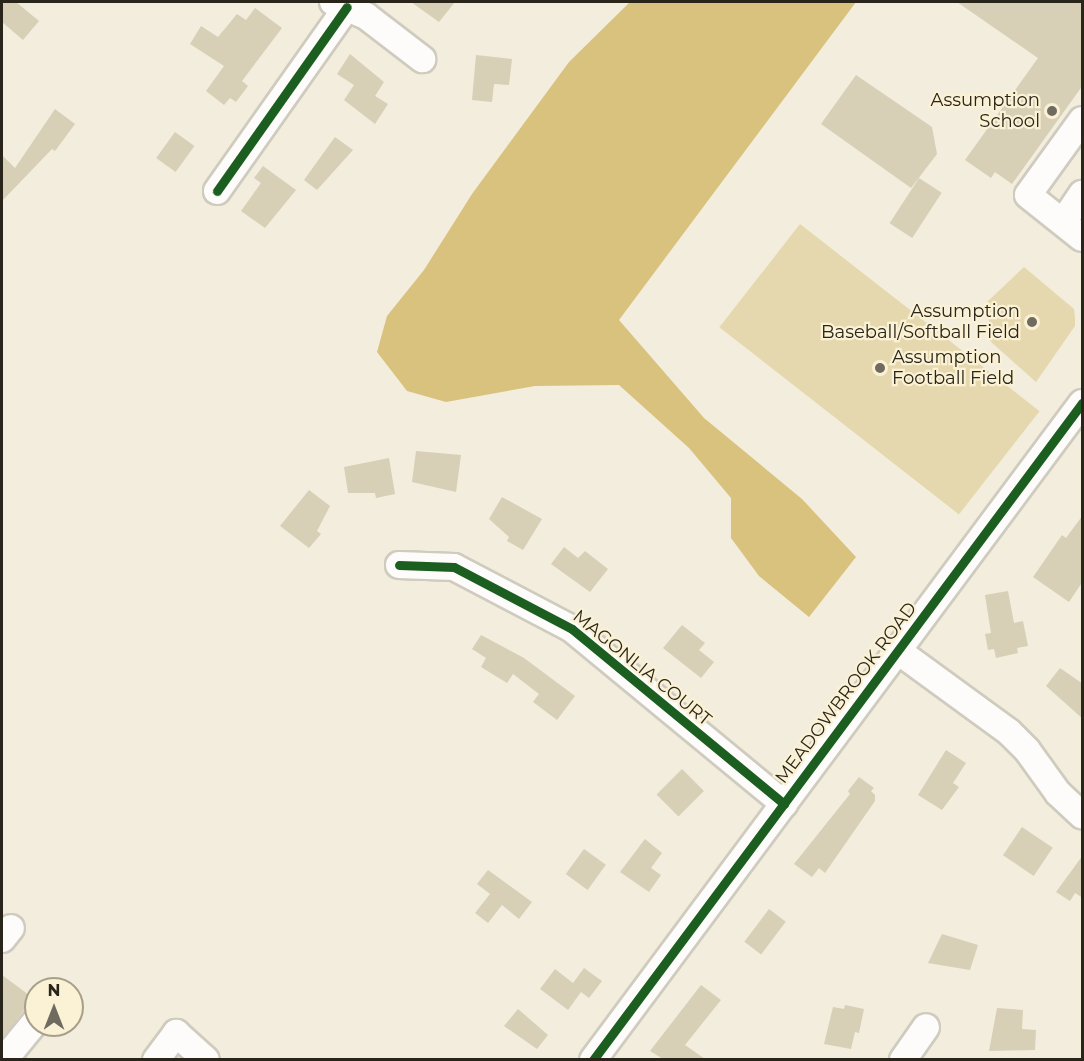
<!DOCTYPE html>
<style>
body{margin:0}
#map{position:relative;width:1084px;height:1061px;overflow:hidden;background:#f2eddd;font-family:Montserrat,sans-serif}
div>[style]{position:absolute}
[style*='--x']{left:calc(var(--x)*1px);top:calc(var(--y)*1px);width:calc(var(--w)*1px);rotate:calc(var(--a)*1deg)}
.green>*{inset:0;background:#e6d8ae;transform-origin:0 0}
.water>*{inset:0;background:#d9c27d}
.building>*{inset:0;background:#d7cfb6;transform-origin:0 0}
.roads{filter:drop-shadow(2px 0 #cfcbbe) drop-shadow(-2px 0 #cfcbbe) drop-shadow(0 2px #cfcbbe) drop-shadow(0 -2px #cfcbbe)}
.minor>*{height:26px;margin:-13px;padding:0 13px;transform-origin:13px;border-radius:13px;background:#fdfcfa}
.cycleway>*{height:9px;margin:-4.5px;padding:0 4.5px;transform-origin:4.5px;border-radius:4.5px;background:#1b5e20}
.dots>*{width:16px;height:16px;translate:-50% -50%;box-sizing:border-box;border:3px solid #fbf1d4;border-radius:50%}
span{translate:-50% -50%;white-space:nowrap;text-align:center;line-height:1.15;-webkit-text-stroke:4.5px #fbf1d4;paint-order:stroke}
.poi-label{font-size:18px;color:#29251a}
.right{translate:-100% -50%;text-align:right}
.left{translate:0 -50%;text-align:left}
.street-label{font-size:18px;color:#29251a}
.frame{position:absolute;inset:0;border:3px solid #29251a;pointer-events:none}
.north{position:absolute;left:24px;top:977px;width:60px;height:60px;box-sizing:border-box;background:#fbf1d4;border:2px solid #a79f8a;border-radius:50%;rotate:0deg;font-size:16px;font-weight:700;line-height:24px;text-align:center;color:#29251a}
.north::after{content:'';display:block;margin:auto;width:21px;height:27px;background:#6f6b5e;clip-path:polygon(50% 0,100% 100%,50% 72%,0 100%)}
</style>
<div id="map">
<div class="green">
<div style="left:800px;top:224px;width:304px;height:131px;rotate:38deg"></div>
<div style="clip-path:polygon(1024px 267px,1074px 309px,1075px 318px,1075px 326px,1036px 382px,990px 341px,988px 301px)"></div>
</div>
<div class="water">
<div style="clip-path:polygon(630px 2px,856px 2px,619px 320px,704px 418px,802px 499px,856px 557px,809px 617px,759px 576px,731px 538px,731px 498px,689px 448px,619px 385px,535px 386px,446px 402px,407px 391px,377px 352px,387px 316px,424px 270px,472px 194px,569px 62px)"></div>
</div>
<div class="building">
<div style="clip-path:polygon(2px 2px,16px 2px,39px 21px,23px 40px,2px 22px)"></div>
<div style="clip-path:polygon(411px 2px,455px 2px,439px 22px)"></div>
<div style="clip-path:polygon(957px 2px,1083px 2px,1083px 85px,1012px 184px,995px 172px,991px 178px,965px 160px,1038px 58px)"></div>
<div style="clip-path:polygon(255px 8px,282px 28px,242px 81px,248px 86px,236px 102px,230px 98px,224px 105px,206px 91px,224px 66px,190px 44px,201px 26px,218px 37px,237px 14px,246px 20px)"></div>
<div style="clip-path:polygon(350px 54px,384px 82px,375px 96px,388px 104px,375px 124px,344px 100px,354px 85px,337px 74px)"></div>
<div style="clip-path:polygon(476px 55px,512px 59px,509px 85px,494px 84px,492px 102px,472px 100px)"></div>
<div style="clip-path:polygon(856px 75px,932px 127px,937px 154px,911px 188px,821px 124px)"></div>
<div style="clip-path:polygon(55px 109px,75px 124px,55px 151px,52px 149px,2px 201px,2px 155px,15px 168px)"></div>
<div style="left:175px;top:132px;width:24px;height:32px;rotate:36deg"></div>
<div style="clip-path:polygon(335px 137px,353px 150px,317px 190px,304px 180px)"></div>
<div style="clip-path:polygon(263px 166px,296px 190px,265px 228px,241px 211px,261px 183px,254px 178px)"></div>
<div style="left:919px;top:178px;width:27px;height:54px;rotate:33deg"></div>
<div style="clip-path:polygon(416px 451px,461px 455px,456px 492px,412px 482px)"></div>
<div style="clip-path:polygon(389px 458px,395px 494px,376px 498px,375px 493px,348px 493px,344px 467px)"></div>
<div style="clip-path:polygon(309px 490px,330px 506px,317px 531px,321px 534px,309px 548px,280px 526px)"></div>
<div style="clip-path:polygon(502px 497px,542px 519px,523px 550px,507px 541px,509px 537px,489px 519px)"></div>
<div style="clip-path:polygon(1083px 515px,1083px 581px,1069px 602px,1033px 577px,1062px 535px,1066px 538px)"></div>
<div style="clip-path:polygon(564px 547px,578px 558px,585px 551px,608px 569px,590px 592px,551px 564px)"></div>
<div style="clip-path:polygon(1008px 591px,1014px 623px,1023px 621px,1028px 646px,1017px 648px,1018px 653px,996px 658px,994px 649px,988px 650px,985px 634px,991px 633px,985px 595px)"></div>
<div style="clip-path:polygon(682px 625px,705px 643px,699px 650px,714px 662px,701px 678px,663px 648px)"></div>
<div style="clip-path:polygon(481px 635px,524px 658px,575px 696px,557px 720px,533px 702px,539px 694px,513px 674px,507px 683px,481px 667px,486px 658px,472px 649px)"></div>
<div style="clip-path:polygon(1060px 668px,1083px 684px,1083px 719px,1046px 686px)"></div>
<div style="clip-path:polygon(946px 750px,966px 763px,953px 783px,959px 787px,942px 810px,918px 795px)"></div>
<div style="left:682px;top:769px;width:31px;height:36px;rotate:45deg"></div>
<div style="clip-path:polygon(859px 777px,874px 788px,871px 791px,875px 795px,875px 801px,825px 873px,819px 868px,812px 877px,794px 864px,850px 794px,848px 791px)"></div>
<div style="left:1022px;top:827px;width:37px;height:34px;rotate:34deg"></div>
<div style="clip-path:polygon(645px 839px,662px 853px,651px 868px,661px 875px,649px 892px,620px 872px)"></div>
<div style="left:584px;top:849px;width:27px;height:31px;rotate:36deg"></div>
<div style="clip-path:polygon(1083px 855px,1083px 898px,1075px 893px,1070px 901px,1056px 892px)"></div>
<div style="clip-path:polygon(488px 870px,532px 902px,519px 919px,502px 905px,488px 923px,475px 913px,490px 894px,477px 884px)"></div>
<div style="left:769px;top:909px;width:21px;height:41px;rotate:37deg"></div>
<div style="clip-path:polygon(942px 934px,978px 945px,970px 970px,928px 963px)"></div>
<div style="clip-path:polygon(584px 968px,602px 981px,589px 998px,581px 992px,568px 1010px,540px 989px,555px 969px,573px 983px)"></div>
<div style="clip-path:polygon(2px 975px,33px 998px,2px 1039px)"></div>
<div style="clip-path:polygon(701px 985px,721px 1000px,685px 1045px,705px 1059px,663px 1059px,650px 1051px)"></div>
<div style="clip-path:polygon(845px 1005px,864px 1009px,859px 1033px,855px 1032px,851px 1049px,824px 1044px,833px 1007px,844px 1009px)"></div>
<div style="clip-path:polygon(997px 1008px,1023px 1010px,1022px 1029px,1036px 1030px,1035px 1050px,989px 1051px)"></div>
<div style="clip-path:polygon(518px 1009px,548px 1035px,537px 1049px,504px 1026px)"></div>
</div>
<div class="roads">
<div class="minor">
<div style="--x:333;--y:2;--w:36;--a:23"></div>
<div style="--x:366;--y:16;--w:71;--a:37.5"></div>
<div style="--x:1082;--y:120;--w:92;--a:125.8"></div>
<div style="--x:1028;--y:195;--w:69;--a:38.5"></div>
<div style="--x:217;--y:191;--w:225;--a:-54.8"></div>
<div style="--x:1063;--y:222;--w:34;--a:-56"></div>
<div style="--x:399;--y:565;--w:55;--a:2.1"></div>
<div style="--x:454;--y:567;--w:133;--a:27.7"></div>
<div style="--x:572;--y:629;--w:275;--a:39.5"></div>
<div style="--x:898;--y:651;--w:137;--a:36.1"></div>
<div style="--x:1009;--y:732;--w:25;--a:45"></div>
<div style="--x:1027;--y:750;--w:53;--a:54.2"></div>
<div style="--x:1058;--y:793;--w:33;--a:43"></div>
<div style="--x:2;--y:939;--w:14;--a:-51"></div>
<div style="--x:4;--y:1060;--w:50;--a:-50.6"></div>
<div style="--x:156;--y:1060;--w:34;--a:-53"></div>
<div style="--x:176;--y:1033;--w:40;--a:42"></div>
<div style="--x:593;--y:1060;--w:819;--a:-53.34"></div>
<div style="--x:903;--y:1060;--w:40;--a:-55.1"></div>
</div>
</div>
<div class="cycleway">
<div style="--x:217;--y:191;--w:225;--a:-54.8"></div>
<div style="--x:399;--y:565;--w:55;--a:2.1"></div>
<div style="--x:454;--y:567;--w:133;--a:27.7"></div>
<div style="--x:572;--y:629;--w:275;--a:39.5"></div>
<div style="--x:593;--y:1060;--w:819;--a:-53.34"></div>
</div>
<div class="dots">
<div style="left:1052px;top:111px;background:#6f6b5e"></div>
<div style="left:1032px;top:322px;background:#6f6b5e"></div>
<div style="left:880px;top:368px;background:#6f6b5e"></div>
</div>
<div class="poi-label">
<span class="right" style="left:1040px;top:111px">Assumption<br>School</span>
<span class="right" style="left:1020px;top:322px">Assumption<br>Baseball/Softball Field</span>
<span class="left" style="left:892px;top:368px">Assumption<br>Football Field</span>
</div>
<div class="street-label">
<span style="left:642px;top:668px;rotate:39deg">MAGONLIA COURT</span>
<span style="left:846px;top:693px;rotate:-53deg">MEADOWBROOK ROAD</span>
</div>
<div class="frame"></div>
<div class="north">N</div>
</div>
